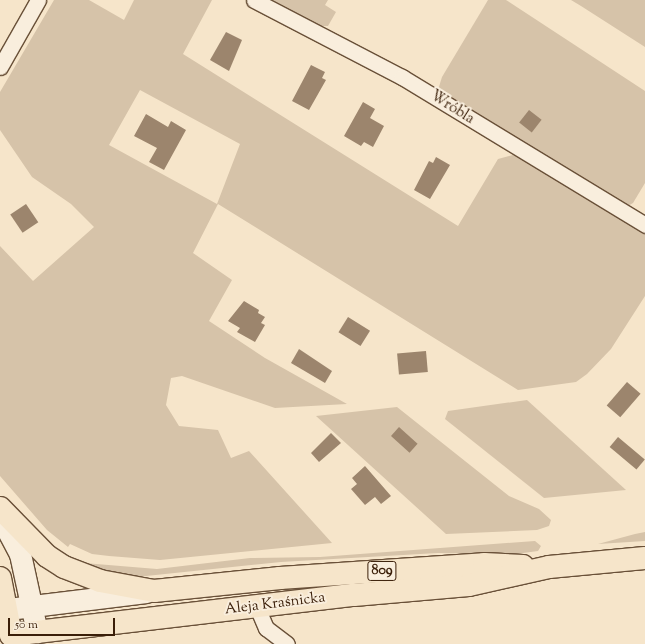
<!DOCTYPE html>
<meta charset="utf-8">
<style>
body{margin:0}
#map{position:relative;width:645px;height:644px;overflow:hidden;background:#f6e5ca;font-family:"Sorts Mill Goudy",serif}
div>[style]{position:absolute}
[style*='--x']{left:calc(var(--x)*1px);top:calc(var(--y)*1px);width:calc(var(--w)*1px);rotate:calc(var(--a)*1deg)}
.green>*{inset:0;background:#d6c3a9}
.building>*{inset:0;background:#9c856d;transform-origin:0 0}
.roads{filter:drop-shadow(1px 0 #695038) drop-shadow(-1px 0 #695038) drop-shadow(0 1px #695038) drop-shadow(0 -1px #695038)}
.street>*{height:15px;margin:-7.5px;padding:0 7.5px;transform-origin:7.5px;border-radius:7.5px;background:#f9eedd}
.secondary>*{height:21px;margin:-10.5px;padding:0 10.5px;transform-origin:10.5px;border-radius:10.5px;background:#f9eedd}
.primary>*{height:22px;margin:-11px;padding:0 11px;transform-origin:11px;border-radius:11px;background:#f6e5ca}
span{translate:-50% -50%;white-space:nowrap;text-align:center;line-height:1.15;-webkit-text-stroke:4px #f9eedd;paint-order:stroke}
.shield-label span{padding:1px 3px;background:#f9eedd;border:1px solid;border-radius:3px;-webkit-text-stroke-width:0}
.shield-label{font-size:14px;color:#3a1e08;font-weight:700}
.street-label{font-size:15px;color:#3a1e08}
.scale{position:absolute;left:8px;top:618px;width:107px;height:18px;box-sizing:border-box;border:2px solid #3a1e08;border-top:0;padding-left:5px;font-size:12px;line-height:14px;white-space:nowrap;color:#3a1e08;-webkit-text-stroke:3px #f9eedd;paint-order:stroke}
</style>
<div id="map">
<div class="green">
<div style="clip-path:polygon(evenodd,54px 0,89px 0,124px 20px,134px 0,212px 0,183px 54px,458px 226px,498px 159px,517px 154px,645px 231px,645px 296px,611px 349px,587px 374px,576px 382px,518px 390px,218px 204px,193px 253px,232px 280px,209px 321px,265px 358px,347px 404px,275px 408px,182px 376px,171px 378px,166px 405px,179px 426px,218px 430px,231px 458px,249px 451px,332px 543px,160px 560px,109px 556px,92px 554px,70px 544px,68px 547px,47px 530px,0 476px,0 246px,33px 281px,94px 227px,71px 204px,32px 177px,0 130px,0 92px,54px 0,140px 90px,240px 144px,217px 204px,109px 145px,140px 90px)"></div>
<div style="clip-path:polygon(266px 0,328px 0,325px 5px,336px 12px,328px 26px,321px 26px)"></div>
<div style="clip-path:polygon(488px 0,506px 0,645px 91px,645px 183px,633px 203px,626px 207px,438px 90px,442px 77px)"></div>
<div style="clip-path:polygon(571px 0,645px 0,645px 47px,581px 6px)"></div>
<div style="clip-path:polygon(527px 400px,626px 490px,544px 498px,445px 419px,448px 411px)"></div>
<div style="clip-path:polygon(397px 407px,509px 496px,539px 509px,551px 520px,549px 526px,537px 530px,446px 534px,316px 416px)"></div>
<div style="clip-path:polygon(645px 532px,645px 541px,598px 544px,635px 534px)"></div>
<div style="clip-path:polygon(535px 541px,541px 546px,538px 551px,516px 554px,438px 553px,281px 562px,127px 578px,78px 566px,84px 563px,157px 569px,250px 558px,320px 557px)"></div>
</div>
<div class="building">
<div style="clip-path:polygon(226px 32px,242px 40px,229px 71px,210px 60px)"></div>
<div style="clip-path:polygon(311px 65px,325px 72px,322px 78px,326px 80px,309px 110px,292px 101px)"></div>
<div style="clip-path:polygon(363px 102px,375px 109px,370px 118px,384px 126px,373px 147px,364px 142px,361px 146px,344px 136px)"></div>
<div style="left:529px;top:110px;width:16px;height:16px;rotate:38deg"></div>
<div style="clip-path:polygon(146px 114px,168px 127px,171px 121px,186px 130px,164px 170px,149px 162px,157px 148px,134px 136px)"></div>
<div style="clip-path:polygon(436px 157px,450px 165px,430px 199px,414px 190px,429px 161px,433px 163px)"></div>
<div style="left:26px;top:204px;width:22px;height:19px;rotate:56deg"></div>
<div style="clip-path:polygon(244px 301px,259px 310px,258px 313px,265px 317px,261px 323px,265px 325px,255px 342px,237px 332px,240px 328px,228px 321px)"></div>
<div style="left:348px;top:317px;width:26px;height:18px;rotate:32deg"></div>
<div style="clip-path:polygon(299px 349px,332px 371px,325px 383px,291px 363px)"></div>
<div style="left:426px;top:351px;width:21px;height:29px;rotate:85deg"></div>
<div style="left:627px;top:382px;width:18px;height:31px;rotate:41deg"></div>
<div style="left:399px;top:427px;width:25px;height:12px;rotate:42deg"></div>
<div style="clip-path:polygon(331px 433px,341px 443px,319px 462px,311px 453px)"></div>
<div style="left:618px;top:437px;width:35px;height:13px;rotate:40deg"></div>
<div style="clip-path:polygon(365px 466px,391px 496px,381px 504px,375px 497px,365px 505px,351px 489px,357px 484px,352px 478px)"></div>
</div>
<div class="roads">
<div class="street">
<div style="--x:254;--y:0;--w:167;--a:27.5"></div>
<div style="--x:402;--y:77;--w:285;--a:31.3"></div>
<div style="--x:0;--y:67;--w:77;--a:-60.4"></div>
<div style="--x:257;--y:607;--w:23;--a:67"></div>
<div style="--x:266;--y:628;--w:26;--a:37"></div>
</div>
<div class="secondary">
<div style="--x:0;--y:516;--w:43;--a:62.2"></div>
<div style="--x:20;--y:554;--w:80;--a:77.7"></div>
<div style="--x:0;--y:610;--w:147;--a:-7"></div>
</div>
<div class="primary">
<div style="--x:0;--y:508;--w:67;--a:45.6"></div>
<div style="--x:47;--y:556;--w:20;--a:33"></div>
<div style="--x:64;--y:567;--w:39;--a:21"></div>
<div style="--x:100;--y:581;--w:55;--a:10.5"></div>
<div style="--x:154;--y:591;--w:127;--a:-5.9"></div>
<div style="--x:280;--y:578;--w:204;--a:-3.9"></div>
<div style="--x:484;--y:564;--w:39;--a:3"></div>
<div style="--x:0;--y:578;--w:58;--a:79.1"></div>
<div style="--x:11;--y:635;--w:345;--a:-6.7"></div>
<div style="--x:354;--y:595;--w:115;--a:-5"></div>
<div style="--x:469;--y:585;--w:82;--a:-12.7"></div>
<div style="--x:549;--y:567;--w:96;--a:-5.4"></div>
</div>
</div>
<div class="shield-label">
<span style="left:382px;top:571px">809</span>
</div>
<div class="street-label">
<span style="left:452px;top:108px;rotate:32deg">Wróbla</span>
<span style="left:275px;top:604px;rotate:-7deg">Aleja Kraśnicka</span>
</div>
<div class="scale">50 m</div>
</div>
